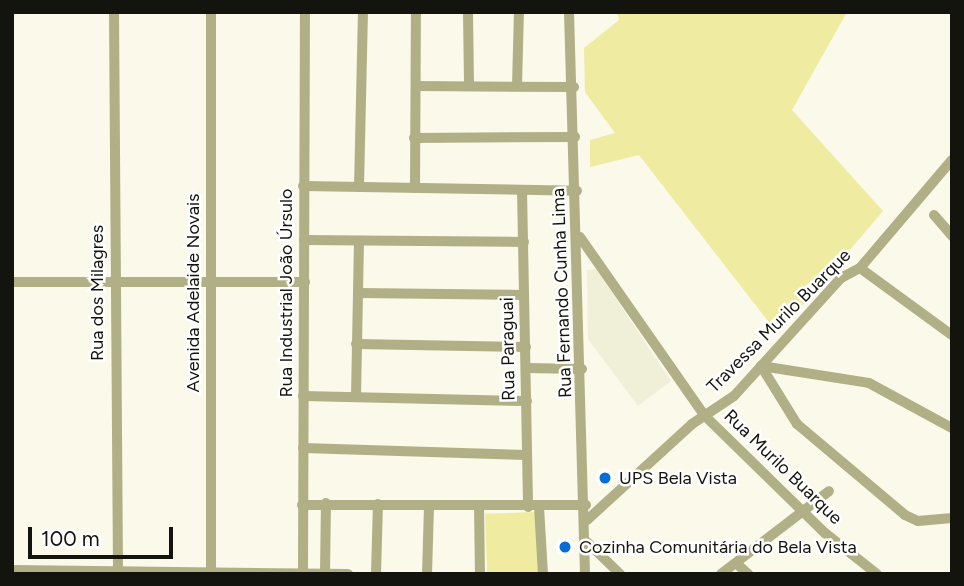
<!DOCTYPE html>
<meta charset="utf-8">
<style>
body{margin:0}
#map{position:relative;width:964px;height:586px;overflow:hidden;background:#faf9ea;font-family:Figtree,sans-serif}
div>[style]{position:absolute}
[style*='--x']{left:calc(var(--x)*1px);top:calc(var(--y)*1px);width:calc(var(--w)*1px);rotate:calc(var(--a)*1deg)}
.built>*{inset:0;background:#f0efd8}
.green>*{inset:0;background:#efeba1;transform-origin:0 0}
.minor>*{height:10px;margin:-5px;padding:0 5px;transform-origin:5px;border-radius:5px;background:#b1af85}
.dots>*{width:19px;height:19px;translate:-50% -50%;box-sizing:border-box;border:4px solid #fff;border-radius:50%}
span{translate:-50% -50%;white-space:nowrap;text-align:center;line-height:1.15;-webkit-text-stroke:5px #fff;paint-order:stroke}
.street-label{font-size:18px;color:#14140f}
.poi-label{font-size:18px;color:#14140f}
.left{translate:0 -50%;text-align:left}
.frame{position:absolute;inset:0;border:14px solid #14140f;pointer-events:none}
.scale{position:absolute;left:28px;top:527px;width:145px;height:32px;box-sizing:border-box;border:4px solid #14140f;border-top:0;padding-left:9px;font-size:21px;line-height:24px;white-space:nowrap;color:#14140f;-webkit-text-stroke:5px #fff;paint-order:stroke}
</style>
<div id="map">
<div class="built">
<div style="clip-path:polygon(596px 269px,671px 381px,638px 406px,588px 339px,587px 270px)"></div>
</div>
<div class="green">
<div style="clip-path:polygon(617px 12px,847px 12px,792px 110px,883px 211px,778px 334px,639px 155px,590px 167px,590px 140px,615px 133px,585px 92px,584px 48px,619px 20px)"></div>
<div style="left:536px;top:512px;width:61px;height:51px;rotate:88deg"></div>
</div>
<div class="minor">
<div style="--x:114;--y:12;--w:562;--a:89.59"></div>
<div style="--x:211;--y:12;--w:562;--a:90"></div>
<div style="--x:468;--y:12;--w:74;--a:89.2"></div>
<div style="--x:569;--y:12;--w:562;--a:88.37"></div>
<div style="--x:416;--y:86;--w:158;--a:0.4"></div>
<div style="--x:517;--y:86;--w:74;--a:-88.5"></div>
<div style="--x:414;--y:138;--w:161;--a:-0.4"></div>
<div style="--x:303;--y:186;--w:274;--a:1"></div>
<div style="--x:359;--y:187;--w:175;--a:-88.7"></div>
<div style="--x:415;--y:188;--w:176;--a:-89.7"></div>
<div style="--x:522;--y:190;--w:317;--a:88.9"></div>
<div style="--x:934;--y:215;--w:28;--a:49"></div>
<div style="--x:580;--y:237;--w:218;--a:55.1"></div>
<div style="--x:705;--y:416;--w:168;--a:44.3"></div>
<div style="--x:825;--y:533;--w:66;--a:38.3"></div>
<div style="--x:304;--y:240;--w:220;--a:0.5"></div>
<div style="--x:860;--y:268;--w:114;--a:36.1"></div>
<div style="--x:12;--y:282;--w:293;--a:0"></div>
<div style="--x:358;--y:293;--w:166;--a:0.7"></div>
<div style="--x:356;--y:344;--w:170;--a:1"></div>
<div style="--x:761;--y:366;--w:68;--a:58.2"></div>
<div style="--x:797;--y:424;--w:141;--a:40.1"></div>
<div style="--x:905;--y:515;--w:14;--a:25"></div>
<div style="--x:918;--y:521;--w:34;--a:-5"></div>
<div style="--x:761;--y:366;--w:109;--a:8.9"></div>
<div style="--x:869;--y:383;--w:94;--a:28.5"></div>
<div style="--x:526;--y:368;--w:56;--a:1"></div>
<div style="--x:303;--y:396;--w:224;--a:1.3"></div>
<div style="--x:356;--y:397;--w:156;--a:-88.9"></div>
<div style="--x:303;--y:448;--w:223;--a:1.8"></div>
<div style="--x:302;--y:505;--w:284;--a:0"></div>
<div style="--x:479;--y:505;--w:69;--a:89.2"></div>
<div style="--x:539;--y:507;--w:67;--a:86.6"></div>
<div style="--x:587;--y:520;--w:142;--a:-42.4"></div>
<div style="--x:692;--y:424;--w:50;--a:-33.7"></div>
<div style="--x:734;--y:396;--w:159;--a:-47.8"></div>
<div style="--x:841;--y:278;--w:21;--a:-28"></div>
<div style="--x:860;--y:268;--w:142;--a:-49.6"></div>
<div style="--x:587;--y:542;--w:46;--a:44.1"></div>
<div style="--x:737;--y:564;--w:15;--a:42"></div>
<div style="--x:12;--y:570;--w:336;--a:0.7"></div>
<div style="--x:325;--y:573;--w:70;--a:-89.2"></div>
<div style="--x:303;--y:574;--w:562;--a:-89.8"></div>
<div style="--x:376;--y:574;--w:70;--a:-88.4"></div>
<div style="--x:427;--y:574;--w:69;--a:-88.3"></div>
<div style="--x:721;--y:574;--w:136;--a:-37.5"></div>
</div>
<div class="dots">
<div style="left:605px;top:478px;background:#056ed6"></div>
<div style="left:565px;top:547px;background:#056ed6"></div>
</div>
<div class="street-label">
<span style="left:97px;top:293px;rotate:-90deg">Rua dos Milagres</span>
<span style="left:193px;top:293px;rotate:-90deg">Avenida Adelaide Novais</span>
<span style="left:286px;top:293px;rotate:-90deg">Rua Industrial João Úrsulo</span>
<span style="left:562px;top:293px;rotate:-92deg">Rua Fernando Cunha Lima</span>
<span style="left:779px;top:321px;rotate:-45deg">Travessa Murilo Buarque</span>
<span style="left:508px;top:349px;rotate:-91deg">Rua Paraguai</span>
<span style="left:783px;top:467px;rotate:44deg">Rua Murilo Buarque</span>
</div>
<div class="poi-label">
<span class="left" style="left:619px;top:478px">UPS Bela Vista</span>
<span class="left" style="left:579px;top:547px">Cozinha Comunitária do Bela Vista</span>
</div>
<div class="frame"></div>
<div class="scale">100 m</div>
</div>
